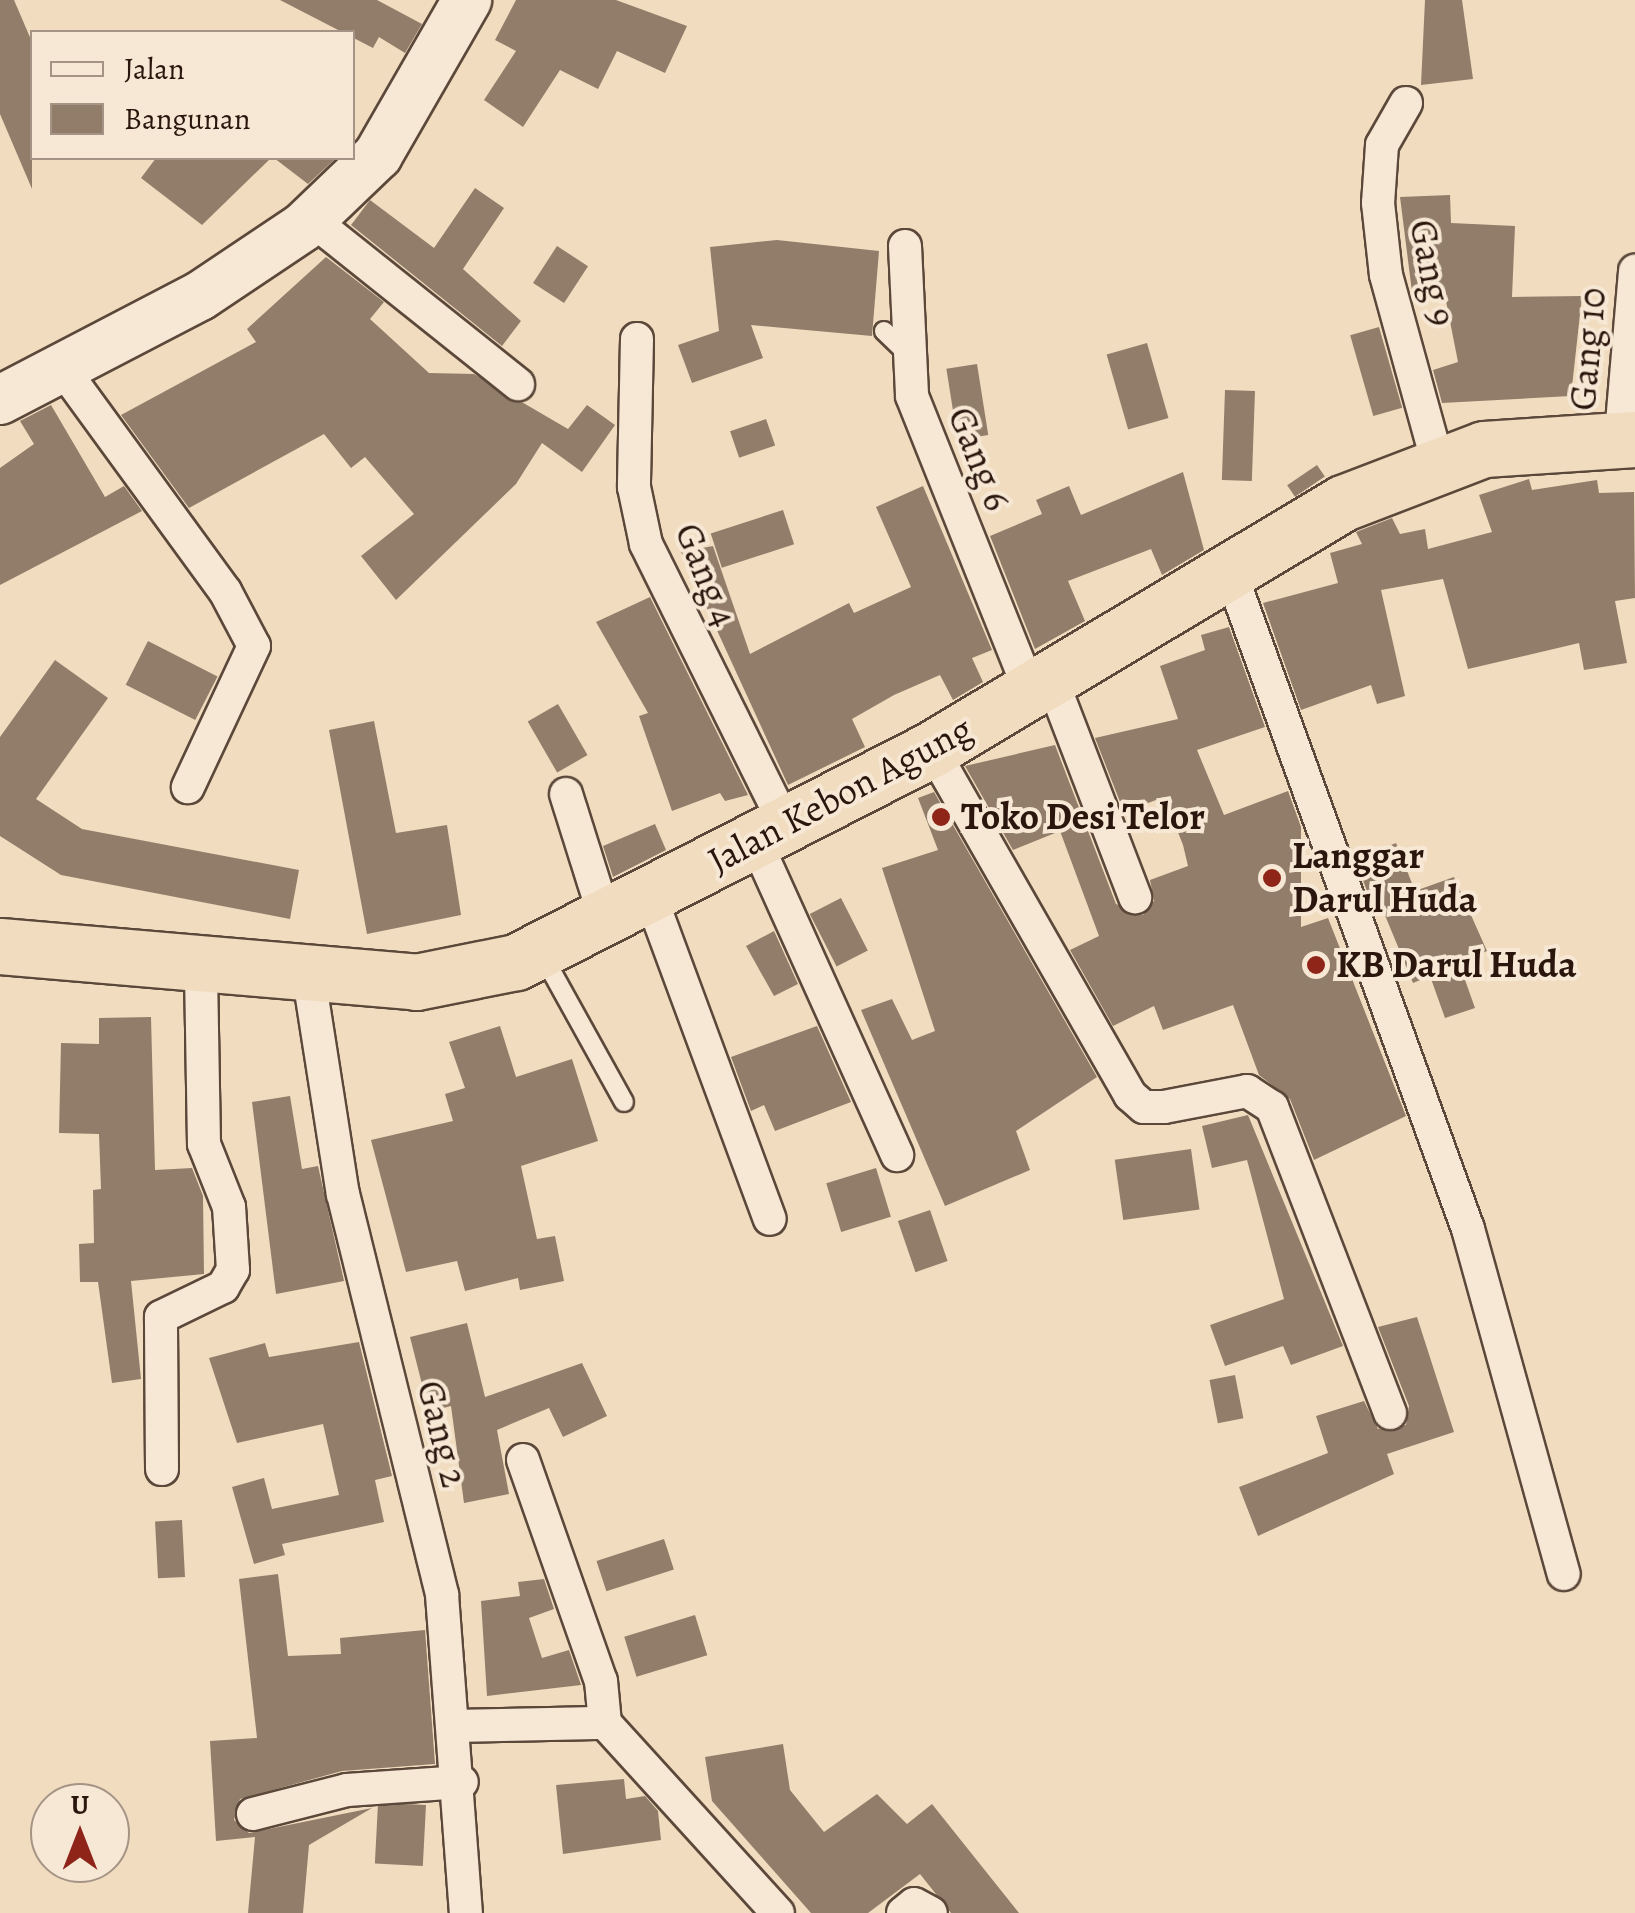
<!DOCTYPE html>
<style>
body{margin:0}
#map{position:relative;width:1635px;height:1913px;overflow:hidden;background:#f1dcbf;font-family:Alegreya,serif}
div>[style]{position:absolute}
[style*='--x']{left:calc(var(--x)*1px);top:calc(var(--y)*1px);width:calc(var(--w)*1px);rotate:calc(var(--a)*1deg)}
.building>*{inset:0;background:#927d6a;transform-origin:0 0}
.roads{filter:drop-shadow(2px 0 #5c483a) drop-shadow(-2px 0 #5c483a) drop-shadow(0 2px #5c483a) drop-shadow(0 -2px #5c483a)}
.lane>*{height:18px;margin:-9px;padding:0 9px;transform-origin:9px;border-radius:9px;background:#f6e8d5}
.street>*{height:32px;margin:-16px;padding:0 16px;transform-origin:16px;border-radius:16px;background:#f6e8d5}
.secondary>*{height:48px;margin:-24px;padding:0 24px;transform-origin:24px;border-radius:24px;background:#f6e8d5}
.highway>*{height:55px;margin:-27.5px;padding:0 27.5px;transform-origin:27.5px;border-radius:27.5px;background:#f1dcbf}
.dots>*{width:28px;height:28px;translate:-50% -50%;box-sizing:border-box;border:5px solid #f6e8d5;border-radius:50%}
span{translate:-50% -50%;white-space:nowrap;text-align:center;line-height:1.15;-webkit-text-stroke:8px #f6e8d5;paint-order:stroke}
.street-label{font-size:38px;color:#2b160e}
.poi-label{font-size:38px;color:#2b160e;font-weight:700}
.left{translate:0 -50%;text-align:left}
.legend{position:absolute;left:30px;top:30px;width:325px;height:130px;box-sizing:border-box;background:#f6e8d5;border:2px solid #a59485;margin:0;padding:12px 18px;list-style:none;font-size:30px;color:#2b160e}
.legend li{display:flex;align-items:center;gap:20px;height:50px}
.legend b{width:50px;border:2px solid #a59485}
.north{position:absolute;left:30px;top:1783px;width:100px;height:100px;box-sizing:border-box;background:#f6e8d5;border:2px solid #a59485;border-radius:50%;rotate:0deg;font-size:28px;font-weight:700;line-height:40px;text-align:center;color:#2b160e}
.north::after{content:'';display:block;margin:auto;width:35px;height:45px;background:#8f2418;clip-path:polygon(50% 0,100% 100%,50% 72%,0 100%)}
</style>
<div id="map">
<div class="building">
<div style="clip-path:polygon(0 0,14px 0,32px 42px,32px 189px,0 114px)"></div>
<div style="clip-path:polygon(280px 0,377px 0,422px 24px,405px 53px,379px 37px,373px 48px)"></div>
<div style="clip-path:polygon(516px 0,616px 0,687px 26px,665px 73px,617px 51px,598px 89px,560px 70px,523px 127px,484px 100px,516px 51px,495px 40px)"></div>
<div style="clip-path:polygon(1425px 0,1462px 0,1473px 79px,1421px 85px)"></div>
<div style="clip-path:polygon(156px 158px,271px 158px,202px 225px,141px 178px)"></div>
<div style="clip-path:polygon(274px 158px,336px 158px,308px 184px)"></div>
<div style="clip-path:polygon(475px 188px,504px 208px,463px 269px,521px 321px,502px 346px,351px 225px,370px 200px,434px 248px)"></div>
<div style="clip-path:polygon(1450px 195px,1451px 223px,1515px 226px,1512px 297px,1582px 296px,1571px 396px,1442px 403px,1433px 370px,1458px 362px,1444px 291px,1412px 292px,1400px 197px)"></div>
<div style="clip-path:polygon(777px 240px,879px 251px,872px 336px,751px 325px,763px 358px,692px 383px,678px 345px,719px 331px,710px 247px)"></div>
<div style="left:557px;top:246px;width:37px;height:44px;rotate:33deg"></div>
<div style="clip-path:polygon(326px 257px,384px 302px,370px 319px,429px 373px,474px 374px,568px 429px,587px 405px,615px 425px,582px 472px,542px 443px,516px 484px,396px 600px,361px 556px,414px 514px,365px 457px,351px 468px,324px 434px,189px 508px,121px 415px,256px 342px,247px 329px)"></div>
<div style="left:1379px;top:327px;width:84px;height:30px;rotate:74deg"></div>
<div style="left:1147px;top:343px;width:78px;height:42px;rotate:74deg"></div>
<div style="left:977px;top:364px;width:72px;height:31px;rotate:81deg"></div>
<div style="left:1225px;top:390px;width:30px;height:90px;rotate:2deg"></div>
<div style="clip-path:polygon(51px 405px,105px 497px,124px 486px,142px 511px,0 585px,0 468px,34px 444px,20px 421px)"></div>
<div style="left:766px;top:419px;width:28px;height:38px;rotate:71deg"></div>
<div style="left:1317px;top:465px;width:14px;height:36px;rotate:56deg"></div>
<div style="clip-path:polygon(1183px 472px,1204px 550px,1162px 575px,1151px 549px,1068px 581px,1085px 621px,1035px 649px,990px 536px,1042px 514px,1036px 500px,1069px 486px,1081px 515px)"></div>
<div style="clip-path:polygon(1529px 479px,1532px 490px,1597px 480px,1599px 493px,1634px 492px,1635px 598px,1615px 601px,1627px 663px,1584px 670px,1579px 643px,1468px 669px,1443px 579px,1381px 590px,1405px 696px,1377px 704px,1371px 685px,1301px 710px,1263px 603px,1338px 583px,1330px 553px,1362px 544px,1356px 532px,1392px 518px,1400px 534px,1425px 529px,1428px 549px,1492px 532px,1479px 495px)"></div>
<div style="clip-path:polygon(923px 486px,992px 650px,972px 658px,983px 682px,953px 700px,940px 675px,894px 695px,852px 719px,865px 747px,788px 785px,681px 552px,713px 546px,750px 654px,849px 603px,854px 613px,911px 587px,876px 507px)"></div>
<div style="left:783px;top:510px;width:36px;height:76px;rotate:72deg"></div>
<div style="clip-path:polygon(650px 597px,748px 795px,725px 801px,720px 793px,672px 811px,639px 716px,648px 713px,596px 622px)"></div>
<div style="clip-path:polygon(1229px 627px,1265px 727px,1197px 750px,1224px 815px,1288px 791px,1301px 827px,1301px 927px,1328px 918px,1406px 1116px,1314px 1160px,1290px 1099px,1259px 1075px,1233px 1005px,1163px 1030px,1154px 1006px,1113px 1026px,1070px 950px,1099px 936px,1060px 831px,1013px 850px,965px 766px,1055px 745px,1116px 904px,1143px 915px,1154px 901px,1150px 880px,1188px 866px,1183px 845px,1164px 797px,1124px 812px,1095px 738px,1178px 719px,1160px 666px,1205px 650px,1201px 635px)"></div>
<div style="left:148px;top:641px;width:78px;height:49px;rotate:27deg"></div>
<div style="clip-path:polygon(55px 660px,108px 698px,36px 799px,82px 829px,299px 870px,290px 919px,61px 875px,0 836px,0 737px)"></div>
<div style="left:558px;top:704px;width:59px;height:35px;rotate:60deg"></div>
<div style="clip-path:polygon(374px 721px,396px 833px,447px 825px,461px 915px,367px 934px,329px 730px)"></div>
<div style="clip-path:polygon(934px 792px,1097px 1077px,1016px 1131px,1030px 1170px,945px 1206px,861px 1010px,892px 999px,912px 1040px,935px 1031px,882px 868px,938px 850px,918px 798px)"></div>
<div style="clip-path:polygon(655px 824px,666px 850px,613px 877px,603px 846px)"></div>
<div style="clip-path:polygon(1396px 843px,1415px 891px,1454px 877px,1487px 951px,1459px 963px,1475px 1008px,1445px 1018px,1430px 976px,1413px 983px,1377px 896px,1370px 899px,1355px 859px)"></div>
<div style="left:841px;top:898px;width:59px;height:35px;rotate:63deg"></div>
<div style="clip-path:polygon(774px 931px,798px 984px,774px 996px,746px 946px)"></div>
<div style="clip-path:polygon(151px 1017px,155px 1170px,192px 1168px,203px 1196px,204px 1274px,131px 1281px,141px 1379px,112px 1383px,98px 1282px,80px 1282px,79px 1244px,94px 1243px,93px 1190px,101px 1189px,99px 1134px,59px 1133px,61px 1043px,99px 1044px,99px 1018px)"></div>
<div style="clip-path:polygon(500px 1026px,516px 1077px,572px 1059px,598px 1141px,521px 1166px,537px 1239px,555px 1236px,564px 1281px,520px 1290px,518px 1278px,465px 1291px,457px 1261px,406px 1272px,371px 1140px,453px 1121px,445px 1094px,465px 1088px,449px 1042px)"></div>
<div style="clip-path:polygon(817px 1026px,851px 1102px,775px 1131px,764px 1105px,751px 1111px,731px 1057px)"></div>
<div style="clip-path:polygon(290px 1096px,302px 1169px,318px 1166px,344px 1281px,276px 1294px,252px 1102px)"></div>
<div style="clip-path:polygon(1248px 1115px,1343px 1346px,1291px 1365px,1283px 1346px,1225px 1366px,1210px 1325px,1284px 1299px,1247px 1160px,1212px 1168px,1202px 1126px)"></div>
<div style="left:1191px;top:1149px;width:61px;height:77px;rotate:82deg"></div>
<div style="left:876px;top:1168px;width:51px;height:52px;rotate:73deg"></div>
<div style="left:930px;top:1210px;width:54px;height:34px;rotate:71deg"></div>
<div style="clip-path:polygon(1417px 1317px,1454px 1432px,1387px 1454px,1394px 1474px,1258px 1536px,1239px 1487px,1328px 1453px,1316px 1416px,1364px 1401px,1378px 1429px,1406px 1425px,1409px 1406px,1378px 1327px)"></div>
<div style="clip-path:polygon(467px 1323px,485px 1397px,582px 1363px,607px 1416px,563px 1437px,549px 1408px,497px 1430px,509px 1494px,464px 1503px,451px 1406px,429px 1412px,410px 1337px)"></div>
<div style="clip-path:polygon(359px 1342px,392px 1476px,375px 1480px,384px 1522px,282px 1544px,285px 1555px,254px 1564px,232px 1487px,264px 1478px,272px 1509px,339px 1495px,323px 1424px,237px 1443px,209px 1358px,265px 1343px,269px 1357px)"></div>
<div style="left:1235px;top:1375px;width:44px;height:26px;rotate:79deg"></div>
<div style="left:182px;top:1520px;width:57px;height:27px;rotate:87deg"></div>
<div style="left:664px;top:1539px;width:32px;height:71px;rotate:72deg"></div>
<div style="clip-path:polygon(278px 1574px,288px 1656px,341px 1654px,340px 1638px,425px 1630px,435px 1764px,342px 1771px,240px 1799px,234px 1820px,249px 1833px,372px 1808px,309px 1845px,303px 1913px,248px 1913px,255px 1837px,216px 1841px,210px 1741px,257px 1738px,239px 1579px)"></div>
<div style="clip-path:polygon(544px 1579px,554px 1609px,529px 1618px,542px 1658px,569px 1650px,581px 1685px,487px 1696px,481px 1601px,520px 1596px,518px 1582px)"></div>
<div style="left:695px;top:1615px;width:42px;height:74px;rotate:73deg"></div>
<div style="clip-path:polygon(783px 1744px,790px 1790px,824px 1832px,877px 1794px,907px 1824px,932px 1804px,1019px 1913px,951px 1913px,920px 1874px,868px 1913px,811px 1913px,712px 1801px,705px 1757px)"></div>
<div style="clip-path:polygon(624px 1779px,626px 1799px,645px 1796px,658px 1811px,661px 1840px,563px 1854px,556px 1785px)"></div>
<div style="left:426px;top:1805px;width:61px;height:48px;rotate:93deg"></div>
</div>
<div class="roads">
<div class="lane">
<div style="--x:884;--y:331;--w:35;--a:44"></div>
<div style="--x:543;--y:956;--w:167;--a:61"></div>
</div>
<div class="street">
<div style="--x:1406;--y:103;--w:48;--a:119.7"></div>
<div style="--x:1382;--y:145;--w:58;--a:93.9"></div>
<div style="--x:1378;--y:203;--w:72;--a:83.7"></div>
<div style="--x:1386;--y:275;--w:192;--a:74.6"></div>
<div style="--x:311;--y:219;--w:265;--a:38.6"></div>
<div style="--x:905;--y:246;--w:150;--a:87.3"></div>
<div style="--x:912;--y:396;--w:318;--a:68.2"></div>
<div style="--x:637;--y:339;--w:148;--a:91.2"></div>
<div style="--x:634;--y:487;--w:58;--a:78.1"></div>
<div style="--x:646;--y:544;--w:308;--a:63.6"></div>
<div style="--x:60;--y:365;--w:280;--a:53.9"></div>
<div style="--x:225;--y:591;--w:62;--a:62.2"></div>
<div style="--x:254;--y:646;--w:156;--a:115.1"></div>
<div style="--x:1621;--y:435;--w:165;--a:-85.1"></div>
<div style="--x:1228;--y:566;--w:705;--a:70.1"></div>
<div style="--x:1468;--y:1229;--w:358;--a:74.5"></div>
<div style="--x:1051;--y:678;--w:235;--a:69"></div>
<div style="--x:932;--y:749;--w:399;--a:60.2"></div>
<div style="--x:1130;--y:1095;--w:18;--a:41"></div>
<div style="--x:1144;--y:1107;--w:20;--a:0"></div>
<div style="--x:1164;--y:1107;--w:85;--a:-10.9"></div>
<div style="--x:1247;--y:1091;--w:30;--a:33"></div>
<div style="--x:1272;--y:1107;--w:328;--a:68.9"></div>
<div style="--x:566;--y:794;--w:133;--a:72.5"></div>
<div style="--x:754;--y:838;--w:348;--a:65.7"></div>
<div style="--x:651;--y:898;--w:342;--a:69.7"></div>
<div style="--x:309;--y:978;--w:219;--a:81.1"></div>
<div style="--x:343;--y:1194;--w:413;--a:76.1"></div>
<div style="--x:442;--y:1595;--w:319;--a:85.7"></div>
<div style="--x:523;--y:1460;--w:234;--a:70.6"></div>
<div style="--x:601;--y:1681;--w:42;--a:84.6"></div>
<div style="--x:605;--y:1723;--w:257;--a:47.7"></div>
<div style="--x:162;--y:1469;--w:152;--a:-90.4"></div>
<div style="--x:161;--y:1317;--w:69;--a:-25.8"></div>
<div style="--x:223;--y:1287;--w:20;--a:-60"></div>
<div style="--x:233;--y:1270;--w:63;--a:-93.6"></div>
<div style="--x:229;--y:1207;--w:68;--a:-111.6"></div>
<div style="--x:204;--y:1144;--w:175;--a:-91"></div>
<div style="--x:458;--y:1726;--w:147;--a:-1.2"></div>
<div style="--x:253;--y:1814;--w:97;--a:-14.3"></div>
<div style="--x:347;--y:1790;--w:115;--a:-4"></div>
<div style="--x:903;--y:1913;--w:14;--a:-39"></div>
<div style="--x:914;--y:1904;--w:19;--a:28"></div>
</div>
<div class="secondary">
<div style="--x:0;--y:400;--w:225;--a:-27.5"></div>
<div style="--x:200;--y:296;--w:124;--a:-33.8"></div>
<div style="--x:303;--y:227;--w:104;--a:-43.8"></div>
<div style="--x:378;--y:155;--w:179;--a:-60.1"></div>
</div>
<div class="highway">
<div style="--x:0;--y:946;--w:418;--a:4.9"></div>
<div style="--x:416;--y:982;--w:102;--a:-11.3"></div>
<div style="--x:516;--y:962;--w:467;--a:-27.1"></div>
<div style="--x:932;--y:749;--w:479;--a:-30.9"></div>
<div style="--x:1343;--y:503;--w:151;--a:-21"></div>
<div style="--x:1484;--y:449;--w:151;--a:-3.8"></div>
</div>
</div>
<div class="dots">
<div style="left:941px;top:817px;background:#8f2418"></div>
<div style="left:1272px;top:878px;background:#8f2418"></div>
<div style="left:1316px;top:965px;background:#8f2418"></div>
</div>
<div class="street-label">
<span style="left:1432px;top:273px;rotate:79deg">Gang 9</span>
<span style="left:1588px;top:349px;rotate:-85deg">Gang 10</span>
<span style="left:979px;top:459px;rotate:68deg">Gang 6</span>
<span style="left:706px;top:575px;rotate:68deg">Gang 4</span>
<span style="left:840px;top:795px;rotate:-28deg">Jalan Kebon Agung</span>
<span style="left:442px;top:1434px;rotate:76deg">Gang 2</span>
</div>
<div class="poi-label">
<span class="left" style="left:961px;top:817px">Toko Desi Telor</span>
<span class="left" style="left:1292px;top:878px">Langgar<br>Darul Huda</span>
<span class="left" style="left:1336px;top:965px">KB Darul Huda</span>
</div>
<ul class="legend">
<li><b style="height:12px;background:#f6e8d5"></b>Jalan</li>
<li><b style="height:28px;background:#927d6a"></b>Bangunan</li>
</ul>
<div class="north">U</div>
</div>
